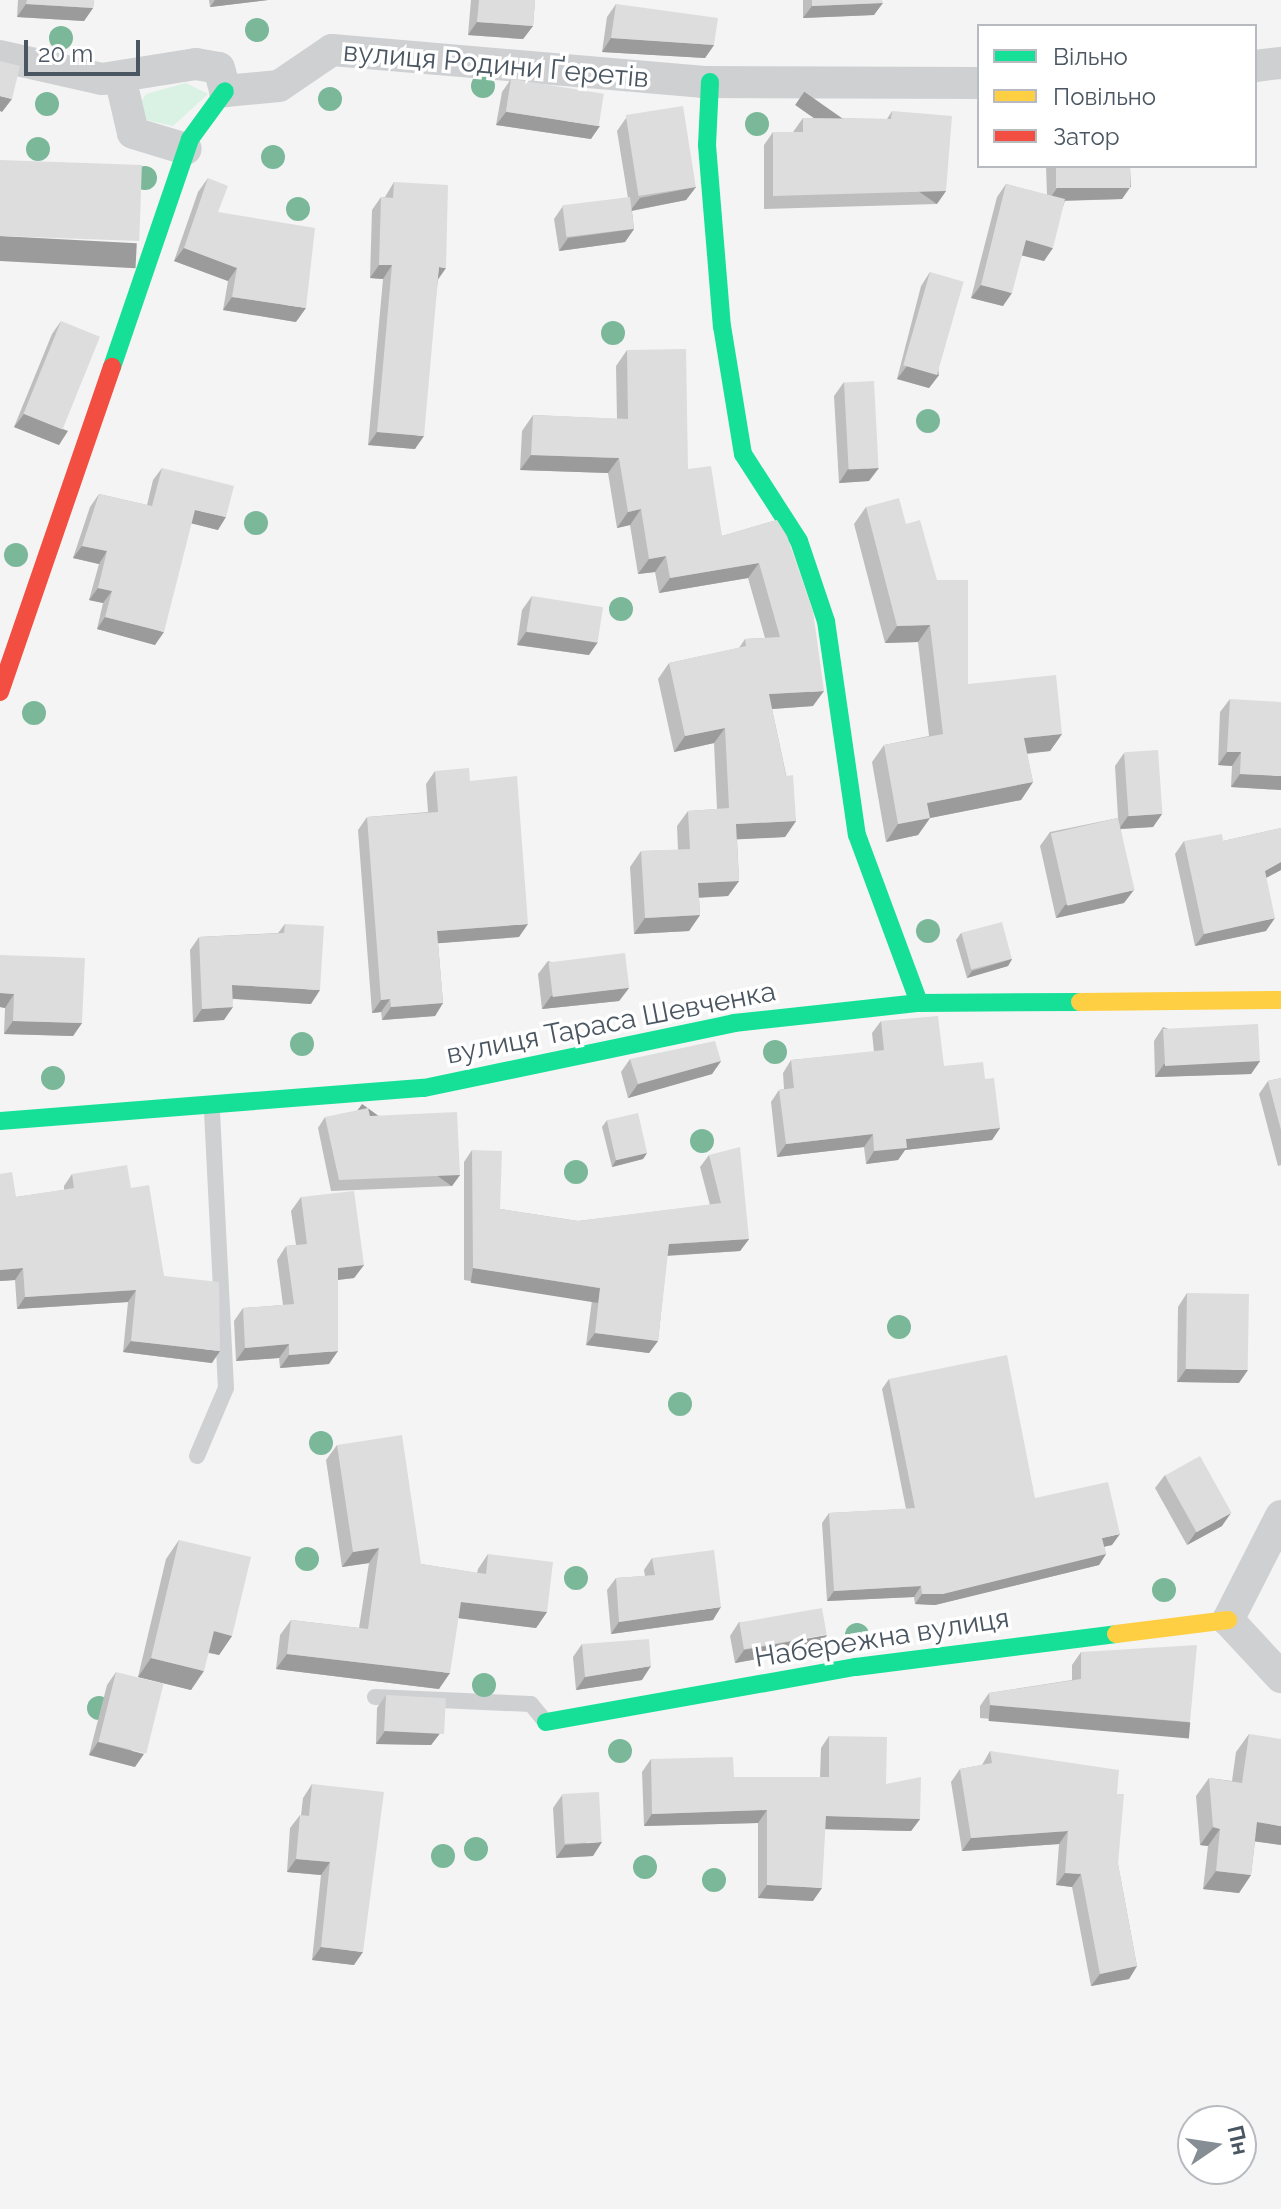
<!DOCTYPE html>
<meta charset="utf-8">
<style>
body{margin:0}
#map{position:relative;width:1281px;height:2209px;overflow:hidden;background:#f4f4f4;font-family:Raleway,sans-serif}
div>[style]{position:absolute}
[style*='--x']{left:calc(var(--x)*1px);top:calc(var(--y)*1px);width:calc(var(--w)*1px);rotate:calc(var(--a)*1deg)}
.green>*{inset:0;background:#d9f2e3}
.lane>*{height:16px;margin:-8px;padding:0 8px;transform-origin:8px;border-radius:8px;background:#ced0d2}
.street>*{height:32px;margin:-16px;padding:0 16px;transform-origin:16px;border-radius:16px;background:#ced0d2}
.fast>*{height:18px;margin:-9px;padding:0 9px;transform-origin:9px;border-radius:9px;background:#16e098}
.slow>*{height:18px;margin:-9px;padding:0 9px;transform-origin:9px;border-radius:9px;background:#ffcf43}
.jam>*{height:18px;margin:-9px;padding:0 9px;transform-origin:9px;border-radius:9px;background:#f24e42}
.trees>*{width:24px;height:24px;margin:-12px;border-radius:50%;background:#7ab899}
.wall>*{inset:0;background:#bebebf}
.shaded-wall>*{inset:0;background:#9b9b9b;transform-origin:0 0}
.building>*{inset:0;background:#ddddde;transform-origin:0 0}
span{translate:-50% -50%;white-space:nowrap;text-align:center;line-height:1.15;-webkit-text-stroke:7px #fff;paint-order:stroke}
.street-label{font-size:28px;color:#4a5661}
.legend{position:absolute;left:977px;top:24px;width:280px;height:144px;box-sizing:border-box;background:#fff;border:2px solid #b7bbc0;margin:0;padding:10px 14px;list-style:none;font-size:24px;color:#4a5661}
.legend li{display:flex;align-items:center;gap:16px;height:40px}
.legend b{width:40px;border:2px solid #b7bbc0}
.north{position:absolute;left:1177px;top:2105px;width:80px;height:80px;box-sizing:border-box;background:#fff;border:2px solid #b7bbc0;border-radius:50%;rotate:77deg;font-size:22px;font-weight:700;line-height:32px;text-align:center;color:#4a5661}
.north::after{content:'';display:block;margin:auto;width:28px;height:36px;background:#868d94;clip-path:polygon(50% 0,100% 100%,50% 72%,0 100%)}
.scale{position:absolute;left:24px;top:40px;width:116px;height:36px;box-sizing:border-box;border:4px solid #4a5661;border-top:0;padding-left:10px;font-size:24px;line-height:28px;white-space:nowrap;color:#4a5661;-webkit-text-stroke:6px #fff;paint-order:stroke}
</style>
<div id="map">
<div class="green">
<div style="clip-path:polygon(186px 83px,208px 94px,173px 126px,146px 120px,139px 106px,146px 94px)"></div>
</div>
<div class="lane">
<div style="--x:197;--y:1456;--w:74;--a:-66.9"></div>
<div style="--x:226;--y:1388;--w:280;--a:-92.9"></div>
<div style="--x:375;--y:1697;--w:156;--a:2.6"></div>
<div style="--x:531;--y:1704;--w:22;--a:51"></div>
</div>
<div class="street">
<div style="--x:0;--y:56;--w:105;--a:12.7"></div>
<div style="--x:102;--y:79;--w:95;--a:-9.1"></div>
<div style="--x:196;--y:64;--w:23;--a:10"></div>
<div style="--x:219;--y:68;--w:24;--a:75"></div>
<div style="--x:225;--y:91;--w:54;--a:-5.3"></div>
<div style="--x:279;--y:86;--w:64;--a:-34.2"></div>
<div style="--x:332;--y:50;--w:371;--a:4.9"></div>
<div style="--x:702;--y:82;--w:277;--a:0.2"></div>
<div style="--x:1255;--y:66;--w:26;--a:-7"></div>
<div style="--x:120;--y:77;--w:57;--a:76.9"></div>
<div style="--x:133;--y:133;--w:55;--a:16.8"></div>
<div style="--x:1281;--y:1516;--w:117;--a:117"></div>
<div style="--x:1228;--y:1620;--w:78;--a:47.1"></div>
</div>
<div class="fast">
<div style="--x:710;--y:82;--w:63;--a:92.7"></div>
<div style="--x:707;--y:145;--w:182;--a:85.3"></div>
<div style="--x:722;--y:326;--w:130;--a:80.7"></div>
<div style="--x:743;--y:454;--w:103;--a:57.2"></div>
<div style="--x:799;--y:541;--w:84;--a:71.4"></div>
<div style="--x:826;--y:621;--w:216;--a:81.8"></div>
<div style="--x:857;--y:835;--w:179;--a:69.7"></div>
<div style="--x:112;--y:367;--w:241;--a:-71.1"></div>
<div style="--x:190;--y:139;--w:59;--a:-53.9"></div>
<div style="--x:0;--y:1121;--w:425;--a:-4.5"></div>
<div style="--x:424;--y:1088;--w:317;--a:-11.8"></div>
<div style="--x:734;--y:1023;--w:186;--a:-6.2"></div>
<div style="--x:919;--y:1003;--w:161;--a:-0.4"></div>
<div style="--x:546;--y:1722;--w:315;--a:-10.1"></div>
<div style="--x:856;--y:1667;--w:262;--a:-7.2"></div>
</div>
<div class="slow">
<div style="--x:1080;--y:1002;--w:201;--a:-0.6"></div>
<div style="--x:1116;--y:1634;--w:113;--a:-7.1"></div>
</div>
<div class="jam">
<div style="--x:0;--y:692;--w:344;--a:-71"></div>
</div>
<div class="trees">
<div style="left:257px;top:30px"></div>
<div style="left:61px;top:38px"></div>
<div style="left:483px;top:86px"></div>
<div style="left:330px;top:99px"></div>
<div style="left:47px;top:104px"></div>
<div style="left:757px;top:124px"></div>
<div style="left:38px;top:149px"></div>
<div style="left:273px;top:157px"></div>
<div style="left:145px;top:178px"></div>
<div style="left:298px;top:209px"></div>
<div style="left:613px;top:333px"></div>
<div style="left:928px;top:421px"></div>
<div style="left:256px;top:523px"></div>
<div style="left:16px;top:555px"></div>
<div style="left:621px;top:609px"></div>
<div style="left:34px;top:713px"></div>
<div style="left:928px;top:931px"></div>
<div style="left:302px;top:1044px"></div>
<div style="left:775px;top:1052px"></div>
<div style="left:53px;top:1078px"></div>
<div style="left:702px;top:1141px"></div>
<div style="left:576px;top:1172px"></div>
<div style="left:899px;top:1327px"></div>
<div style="left:680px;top:1404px"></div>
<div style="left:321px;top:1443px"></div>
<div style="left:307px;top:1559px"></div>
<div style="left:576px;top:1578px"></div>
<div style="left:1164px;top:1590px"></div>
<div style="left:857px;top:1635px"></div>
<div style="left:484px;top:1685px"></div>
<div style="left:99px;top:1708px"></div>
<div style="left:620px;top:1751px"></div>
<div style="left:476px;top:1849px"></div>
<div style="left:443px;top:1856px"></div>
<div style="left:645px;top:1867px"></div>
<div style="left:714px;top:1880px"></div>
</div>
<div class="wall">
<div style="clip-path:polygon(18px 0,94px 0,93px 8px,84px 21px,17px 17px)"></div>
<div style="clip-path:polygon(209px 0,268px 0,210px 7px)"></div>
<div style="clip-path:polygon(471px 0,535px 0,533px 26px,523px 39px,468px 35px)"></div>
<div style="clip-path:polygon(803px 0,882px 0,874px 15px,803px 18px)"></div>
<div style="clip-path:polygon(616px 4px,714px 45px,705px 58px,602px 52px,607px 17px)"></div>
<div style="clip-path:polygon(511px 79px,591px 139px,496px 125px,502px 92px)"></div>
<div style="clip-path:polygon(892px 111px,946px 191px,937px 204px,764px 209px,764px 145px,773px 132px,793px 132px,803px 118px,887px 119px)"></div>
<div style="clip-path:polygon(626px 118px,696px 187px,686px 200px,632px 211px,634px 229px,625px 242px,559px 251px,554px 219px,563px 206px,628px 198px,617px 131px)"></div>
<div style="clip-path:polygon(1046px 166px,1130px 166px,1131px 186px,1122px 199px,1065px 201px,1044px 261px,1022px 255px,1003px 306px,971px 298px,997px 197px,1006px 184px,1047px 195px)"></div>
<div style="clip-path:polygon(208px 178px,218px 212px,296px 322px,223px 310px,228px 281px,174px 261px,198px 192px)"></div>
<div style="clip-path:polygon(394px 182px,438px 280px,415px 449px,368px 445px,383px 279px,370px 278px,372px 210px,381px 197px,385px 197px)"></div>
<div style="clip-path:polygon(930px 272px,939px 375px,929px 388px,897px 379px,921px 286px)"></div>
<div style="clip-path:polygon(61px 321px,59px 445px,14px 427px,52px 334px)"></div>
<div style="clip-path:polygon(627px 350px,722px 536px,777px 520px,813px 706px,772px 709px,796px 821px,785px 837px,737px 839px,739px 881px,728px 896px,699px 898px,700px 915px,689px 931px,634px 934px,630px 867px,641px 851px,678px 850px,677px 826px,688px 811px,717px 809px,714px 743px,674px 752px,658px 679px,669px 663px,739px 648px,745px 639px,765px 638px,748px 578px,659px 593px,655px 572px,638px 574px,630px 525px,617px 528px,608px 473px,520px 470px,522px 431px,533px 415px,617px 419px,616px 366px)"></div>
<div style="clip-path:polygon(844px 382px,869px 481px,839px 483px,834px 396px)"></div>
<div style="clip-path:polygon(162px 468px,218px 530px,191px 523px,155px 645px,97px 629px,103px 603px,89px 600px,99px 564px,73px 558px,90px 507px,99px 494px,147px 505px,153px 480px)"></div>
<div style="clip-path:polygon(866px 507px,906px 524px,968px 684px,1062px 734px,1050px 751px,1027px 754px,1033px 782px,1021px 800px,930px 818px,918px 835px,886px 842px,872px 762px,884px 745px,929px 736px,918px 642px,885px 643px,854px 524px)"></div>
<div style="clip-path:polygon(532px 596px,589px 655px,517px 645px,522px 610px)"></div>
<div style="clip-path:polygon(1230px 699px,1281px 790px,1231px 787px,1232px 766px,1218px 765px,1220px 712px)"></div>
<div style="clip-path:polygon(1124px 753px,1162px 814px,1153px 827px,1121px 829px,1124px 903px,1056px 918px,1040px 846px,1050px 832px,1118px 818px,1115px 766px)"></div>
<div style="clip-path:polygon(435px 771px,519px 937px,438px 943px,443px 1003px,435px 1016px,382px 1020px,381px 1012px,372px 1013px,358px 830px,367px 817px,428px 812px,426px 784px)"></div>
<div style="clip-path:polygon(1281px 828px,1281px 870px,1266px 878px,1266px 931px,1195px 946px,1175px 854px,1184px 841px,1223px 841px)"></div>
<div style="clip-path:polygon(285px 924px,311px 1004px,233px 999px,224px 1020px,193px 1022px,190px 950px,199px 937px,278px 933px)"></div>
<div style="clip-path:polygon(961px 933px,1012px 959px,1008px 966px,967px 978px,956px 940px)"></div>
<div style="clip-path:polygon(0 955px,82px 1023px,73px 1036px,4px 1034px,5px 1008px,0 1007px)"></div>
<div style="clip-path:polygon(548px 961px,629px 988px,619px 1001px,542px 1009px,538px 974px)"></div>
<div style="clip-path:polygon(881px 1021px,944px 1066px,985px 1079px,1000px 1128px,992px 1140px,905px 1150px,898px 1160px,866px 1164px,864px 1147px,777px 1157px,771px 1102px,779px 1090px,784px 1089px,783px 1073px,791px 1060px,874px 1052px,872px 1033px)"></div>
<div style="clip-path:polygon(1163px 1027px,1260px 1061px,1251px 1074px,1155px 1077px,1154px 1041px)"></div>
<div style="clip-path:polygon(630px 1059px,721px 1061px,712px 1074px,628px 1098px,621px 1072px)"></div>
<div style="clip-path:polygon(1281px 1078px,1281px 1165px,1278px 1166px,1259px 1094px,1268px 1081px)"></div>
<div style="clip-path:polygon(370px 1116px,460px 1175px,452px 1186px,331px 1191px,318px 1128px,325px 1117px)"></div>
<div style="clip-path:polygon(607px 1120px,647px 1153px,643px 1159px,612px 1167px,602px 1127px)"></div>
<div style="clip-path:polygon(472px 1150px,500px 1209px,578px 1221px,710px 1205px,700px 1167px,709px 1155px,749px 1239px,740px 1251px,667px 1256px,658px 1341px,649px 1353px,586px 1345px,592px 1300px,464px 1280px,464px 1162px)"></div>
<div style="clip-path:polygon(0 1174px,16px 1197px,64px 1190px,64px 1186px,72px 1174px,131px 1188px,164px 1276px,212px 1363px,123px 1352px,128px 1302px,17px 1309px,15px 1280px,0 1281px)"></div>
<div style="clip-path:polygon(301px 1197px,364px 1265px,354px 1278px,338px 1280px,329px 1364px,280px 1368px,279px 1358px,236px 1361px,234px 1321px,243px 1308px,283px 1305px,277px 1260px,286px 1246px,296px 1245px,291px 1211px)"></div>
<div style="clip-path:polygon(1187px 1293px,1239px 1383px,1177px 1382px,1178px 1307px)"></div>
<div style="clip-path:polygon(889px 1379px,1035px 1498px,1112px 1545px,1104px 1546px,1106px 1554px,1099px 1565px,935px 1605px,915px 1604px,914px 1597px,827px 1601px,822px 1523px,829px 1513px,906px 1509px,882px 1389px)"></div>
<div style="clip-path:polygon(337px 1445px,421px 1564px,477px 1573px,478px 1569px,488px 1554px,547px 1612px,536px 1628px,458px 1618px,439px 1689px,276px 1669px,280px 1635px,291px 1620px,359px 1628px,369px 1563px,342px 1567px,326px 1460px)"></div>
<div style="clip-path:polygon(1165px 1475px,1222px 1526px,1187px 1545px,1155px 1488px)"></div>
<div style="clip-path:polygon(179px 1540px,232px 1636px,219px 1655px,208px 1653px,191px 1690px,138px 1677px,166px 1559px)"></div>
<div style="clip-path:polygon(652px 1558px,713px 1620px,611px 1634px,607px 1590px,616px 1578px,645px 1576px,644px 1570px)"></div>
<div style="clip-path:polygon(739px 1622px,818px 1648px,735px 1663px,730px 1636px)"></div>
<div style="clip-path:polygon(582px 1644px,642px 1680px,576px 1690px,573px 1657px)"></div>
<div style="clip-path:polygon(1081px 1652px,1190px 1722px,1181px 1735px,980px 1718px,980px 1706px,989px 1693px,1072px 1680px,1072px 1665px)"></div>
<div style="clip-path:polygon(116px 1672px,135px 1767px,89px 1755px,107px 1685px)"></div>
<div style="clip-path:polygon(386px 1695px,441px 1732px,431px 1745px,376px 1744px,377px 1708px)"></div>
<div style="clip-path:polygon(1249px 1734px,1281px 1845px,1255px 1841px,1251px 1875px,1239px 1893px,1203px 1889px,1208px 1846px,1200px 1845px,1196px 1796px,1209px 1778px,1232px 1781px,1236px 1752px)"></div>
<div style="clip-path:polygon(829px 1736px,886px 1784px,920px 1819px,911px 1831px,825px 1829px,813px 1901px,758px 1898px,758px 1823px,644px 1826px,642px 1772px,651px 1759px,734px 1777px,820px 1777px,821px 1748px)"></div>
<div style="clip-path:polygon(990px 1751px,1117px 1794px,1118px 1864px,1137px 1966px,1129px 1979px,1091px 1986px,1072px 1887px,1056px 1885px,1059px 1844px,962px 1851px,951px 1782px,960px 1769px,982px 1765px)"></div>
<div style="clip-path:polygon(312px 1784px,354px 1965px,312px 1960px,321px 1875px,287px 1872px,290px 1828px,300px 1815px,301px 1815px,303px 1798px)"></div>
<div style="clip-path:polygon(562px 1795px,593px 1856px,556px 1858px,553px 1808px)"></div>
</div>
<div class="shaded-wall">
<div style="clip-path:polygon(215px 0,268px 0,210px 7px)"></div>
<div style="clip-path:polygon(883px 3px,874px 15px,803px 18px,812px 6px)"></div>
<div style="clip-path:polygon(26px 4px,93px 8px,84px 21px,17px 17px)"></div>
<div style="clip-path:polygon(477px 22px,533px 26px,523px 39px,468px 35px)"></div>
<div style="clip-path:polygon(611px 38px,714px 45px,705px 58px,602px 52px)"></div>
<div style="clip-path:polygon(0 96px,12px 99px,2px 112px,0 111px)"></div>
<div style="clip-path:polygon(506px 112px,600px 126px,591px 139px,496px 125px)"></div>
<div style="clip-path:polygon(1131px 186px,1122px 199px,1048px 201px,1057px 188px)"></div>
<div style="clip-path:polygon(696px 187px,686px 200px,630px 211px,640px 198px)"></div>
<div style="left:946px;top:191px;width:16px;height:173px;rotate:125deg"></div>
<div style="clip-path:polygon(634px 229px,625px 242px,559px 251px,568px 238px)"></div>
<div style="left:0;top:236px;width:137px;height:25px;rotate:3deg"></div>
<div style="clip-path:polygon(1026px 240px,1053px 248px,1044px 261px,1016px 254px)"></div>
<div style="clip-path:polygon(184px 248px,237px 268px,228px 281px,174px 261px)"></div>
<div style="clip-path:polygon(379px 265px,392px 265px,383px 279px,370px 278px)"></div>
<div style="clip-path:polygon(439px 267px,446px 268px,437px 281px)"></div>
<div style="clip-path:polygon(981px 285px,1012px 293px,1003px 306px,971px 298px)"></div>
<div style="clip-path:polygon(232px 297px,306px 308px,296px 322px,223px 310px)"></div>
<div style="clip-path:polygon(907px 366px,939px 375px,929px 388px,897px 379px)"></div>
<div style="clip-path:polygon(24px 414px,68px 431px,59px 445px,14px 427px)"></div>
<div style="clip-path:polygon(377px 432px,424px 436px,415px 449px,368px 445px)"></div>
<div style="clip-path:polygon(531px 455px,619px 458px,608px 473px,520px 470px)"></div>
<div style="clip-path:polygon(879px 468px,869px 481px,839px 483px,848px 469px)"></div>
<div style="clip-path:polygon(641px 509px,630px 525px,617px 528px,628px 512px)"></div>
<div style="clip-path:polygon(195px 510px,226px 517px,218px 530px,186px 522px)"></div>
<div style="clip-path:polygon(82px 546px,107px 551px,99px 564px,73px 558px)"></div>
<div style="clip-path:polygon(666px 556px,655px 572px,638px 574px,649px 559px)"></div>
<div style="clip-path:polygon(759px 563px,748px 578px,659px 593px,670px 578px)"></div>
<div style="clip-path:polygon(98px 588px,112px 591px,103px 603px,89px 600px)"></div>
<div style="clip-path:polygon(105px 617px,164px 632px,155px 645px,97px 629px)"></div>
<div style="clip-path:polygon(930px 625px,918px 642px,885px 643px,897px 626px)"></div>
<div style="clip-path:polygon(526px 632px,598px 642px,589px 655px,517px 645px)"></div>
<div style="clip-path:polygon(824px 691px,813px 706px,758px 710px,769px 694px)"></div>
<div style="clip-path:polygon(725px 728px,714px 743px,674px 752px,685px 736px)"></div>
<div style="clip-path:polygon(1062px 734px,1050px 751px,1012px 755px,1024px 738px)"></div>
<div style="clip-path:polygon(1227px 752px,1241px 752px,1232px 766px,1218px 765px)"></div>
<div style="clip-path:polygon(1240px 774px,1281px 776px,1281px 790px,1231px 787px)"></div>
<div style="clip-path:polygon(1033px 782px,1021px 800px,915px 821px,927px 803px)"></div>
<div style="clip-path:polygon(1162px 814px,1153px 827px,1119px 829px,1128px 816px)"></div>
<div style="clip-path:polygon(930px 818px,918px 835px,886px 842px,898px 824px)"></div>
<div style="clip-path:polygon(796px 821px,785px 837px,725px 840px,736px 824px)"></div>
<div style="clip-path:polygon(1281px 862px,1281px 870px,1256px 883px,1265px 871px)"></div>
<div style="clip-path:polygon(739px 881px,728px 896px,687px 898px,698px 883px)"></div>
<div style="clip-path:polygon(1134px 890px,1124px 903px,1056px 918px,1065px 905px)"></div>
<div style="clip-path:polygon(700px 915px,689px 931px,634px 934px,645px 918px)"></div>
<div style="clip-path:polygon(1275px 918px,1266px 931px,1195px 946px,1204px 934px)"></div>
<div style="clip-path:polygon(528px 924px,519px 937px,429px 944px,437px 931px)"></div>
<div style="clip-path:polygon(1012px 959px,1008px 966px,967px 978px,972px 971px)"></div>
<div style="clip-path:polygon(232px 985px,320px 990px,311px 1004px,223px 998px)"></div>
<div style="clip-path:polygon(629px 988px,619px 1001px,542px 1009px,551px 996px)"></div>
<div style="clip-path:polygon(0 993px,14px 994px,5px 1008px,0 1007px)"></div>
<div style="clip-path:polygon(390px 999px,381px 1012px,372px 1013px,381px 1000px)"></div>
<div style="clip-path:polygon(443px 1003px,435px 1016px,382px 1020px,391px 1007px)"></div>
<div style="clip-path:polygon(233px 1007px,224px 1020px,193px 1022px,202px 1009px)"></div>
<div style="clip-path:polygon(13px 1021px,82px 1023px,73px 1036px,4px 1034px)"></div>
<div style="clip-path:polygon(721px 1061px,712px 1074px,628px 1098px,638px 1084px)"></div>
<div style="clip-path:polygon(1260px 1061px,1251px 1074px,1155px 1077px,1164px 1064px)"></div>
<div style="clip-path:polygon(1000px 1128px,992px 1140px,905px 1150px,898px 1160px,866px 1164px,874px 1151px,906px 1139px)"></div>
<div style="clip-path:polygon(873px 1134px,864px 1147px,777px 1157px,786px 1144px)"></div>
<div style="clip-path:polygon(647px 1153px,643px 1159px,612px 1167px,616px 1160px)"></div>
<div style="left:460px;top:1175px;width:14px;height:121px;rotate:126deg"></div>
<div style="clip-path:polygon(749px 1239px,740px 1251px,660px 1256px,669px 1244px)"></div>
<div style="clip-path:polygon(364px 1265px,354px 1278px,328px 1281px,338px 1268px)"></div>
<div style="clip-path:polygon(23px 1268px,15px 1280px,0 1281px,0 1270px)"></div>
<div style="left:473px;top:1268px;width:129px;height:15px;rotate:9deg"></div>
<div style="clip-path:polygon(136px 1290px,128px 1302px,17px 1309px,25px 1297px)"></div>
<div style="clip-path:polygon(595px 1333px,658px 1341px,649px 1353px,586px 1345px)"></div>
<div style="clip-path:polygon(131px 1341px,220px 1351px,212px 1363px,123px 1352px)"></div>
<div style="clip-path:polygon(289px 1344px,279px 1358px,236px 1361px,245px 1348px)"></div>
<div style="clip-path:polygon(338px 1351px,329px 1364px,280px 1368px,289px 1355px)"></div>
<div style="clip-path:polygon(1186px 1369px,1248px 1370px,1239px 1383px,1177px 1382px)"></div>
<div style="clip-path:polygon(1231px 1513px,1222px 1526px,1187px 1545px,1196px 1532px)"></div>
<div style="clip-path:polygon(1120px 1534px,1112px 1545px,1095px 1549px,1102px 1538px)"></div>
<div style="clip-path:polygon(379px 1548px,369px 1563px,342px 1567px,353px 1552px)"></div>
<div style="clip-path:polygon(1106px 1554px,1099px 1565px,935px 1605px,915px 1604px,922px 1594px)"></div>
<div style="clip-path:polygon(921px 1586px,914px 1597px,827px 1601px,834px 1591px)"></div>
<div style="clip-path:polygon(461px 1602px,547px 1612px,536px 1628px,450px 1617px)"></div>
<div style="clip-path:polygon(721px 1607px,713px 1620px,611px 1634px,619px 1622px)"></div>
<div style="clip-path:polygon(214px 1631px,232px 1636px,219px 1655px,200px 1650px)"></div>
<div style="clip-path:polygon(827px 1635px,818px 1648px,735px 1663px,744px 1650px)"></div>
<div style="clip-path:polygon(287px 1654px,450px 1673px,439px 1689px,276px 1669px)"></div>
<div style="clip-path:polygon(151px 1658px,204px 1671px,191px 1690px,138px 1677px)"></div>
<div style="clip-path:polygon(651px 1666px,642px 1680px,576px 1690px,585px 1677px)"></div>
<div style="left:990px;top:1705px;width:201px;height:16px;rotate:5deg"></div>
<div style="clip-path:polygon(385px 1731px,441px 1732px,431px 1745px,376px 1744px)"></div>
<div style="clip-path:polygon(98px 1742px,144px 1754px,135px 1767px,89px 1755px)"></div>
<div style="clip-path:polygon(767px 1810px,758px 1823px,644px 1826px,652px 1814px)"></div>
<div style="clip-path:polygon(826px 1816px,920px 1819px,911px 1831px,817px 1829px)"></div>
<div style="clip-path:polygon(1257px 1822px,1281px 1826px,1281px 1845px,1244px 1840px)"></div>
<div style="clip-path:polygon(1213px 1827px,1220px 1829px,1208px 1846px,1200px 1845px)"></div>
<div style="clip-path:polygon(1068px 1831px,1059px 1844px,962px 1851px,971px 1838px)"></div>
<div style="clip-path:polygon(602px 1842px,593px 1856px,556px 1858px,565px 1845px)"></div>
<div style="clip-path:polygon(296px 1859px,330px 1862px,321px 1875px,287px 1872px)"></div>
<div style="clip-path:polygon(1216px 1871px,1251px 1875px,1239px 1893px,1203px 1889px)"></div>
<div style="clip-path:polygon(1065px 1873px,1081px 1874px,1072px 1887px,1056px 1885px)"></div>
<div style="clip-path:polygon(767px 1885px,822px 1888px,813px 1901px,758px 1898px)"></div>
<div style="clip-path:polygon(321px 1947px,363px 1952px,354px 1965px,312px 1960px)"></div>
<div style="clip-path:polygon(1137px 1966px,1129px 1979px,1091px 1986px,1100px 1974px)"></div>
</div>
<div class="building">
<div style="clip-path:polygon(27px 0,94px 0,93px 8px,26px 4px)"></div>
<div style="clip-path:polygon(479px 0,535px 0,533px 26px,477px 22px)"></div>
<div style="clip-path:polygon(812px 0,882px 0,883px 3px,812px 6px)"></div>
<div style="clip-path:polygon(616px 4px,718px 18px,714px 45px,611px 38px)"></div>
<div style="clip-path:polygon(0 61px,20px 66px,12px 99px,0 96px)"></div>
<div style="left:511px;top:79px;width:94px;height:33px;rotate:9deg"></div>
<div style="left:683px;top:106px;width:82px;height:58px;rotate:81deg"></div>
<div style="clip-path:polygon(892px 111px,952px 116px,946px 191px,773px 196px,773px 132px,803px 132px,803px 118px,891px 119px)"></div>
<div style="left:0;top:160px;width:142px;height:76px;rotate:2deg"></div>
<div style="left:1056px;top:166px;width:74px;height:22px"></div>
<div style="clip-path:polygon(208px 178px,228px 186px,218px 212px,315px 228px,306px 308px,232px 297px,237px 268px,184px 248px)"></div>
<div style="clip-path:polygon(394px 182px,448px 185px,446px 268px,439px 267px,424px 436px,377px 432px,392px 265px,379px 265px,381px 197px,393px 198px)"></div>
<div style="clip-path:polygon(1006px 184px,1065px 199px,1053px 248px,1026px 240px,1012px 293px,981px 285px)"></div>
<div style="left:630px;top:197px;width:32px;height:68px;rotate:83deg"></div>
<div style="left:930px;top:272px;width:35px;height:97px;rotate:16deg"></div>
<div style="left:61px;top:321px;width:42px;height:100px;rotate:22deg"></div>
<div style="clip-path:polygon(686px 349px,688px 469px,711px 466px,722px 536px,777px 520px,787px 536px,813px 611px,824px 691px,769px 694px,786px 776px,793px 775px,796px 821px,736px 824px,739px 881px,698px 883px,700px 915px,645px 918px,641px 851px,690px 849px,688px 811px,729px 808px,725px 728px,685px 736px,669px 663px,746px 646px,745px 639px,780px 637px,759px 563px,670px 578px,666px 556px,649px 559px,641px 509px,628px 512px,619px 458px,531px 455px,533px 415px,628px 419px,627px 350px)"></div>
<div style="left:874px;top:381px;width:87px;height:30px;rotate:87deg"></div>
<div style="clip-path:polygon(162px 468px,234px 486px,226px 517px,195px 510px,164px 632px,105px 617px,112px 591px,98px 588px,107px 551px,82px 546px,99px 494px,152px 506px)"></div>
<div style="clip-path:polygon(899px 498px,906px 524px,920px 520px,937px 580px,968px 580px,968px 684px,1056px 675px,1062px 734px,1024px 738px,1033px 782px,927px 803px,930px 818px,898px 824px,884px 745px,943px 734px,930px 625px,897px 626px,866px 507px)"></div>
<div style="left:532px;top:596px;width:72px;height:36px;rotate:9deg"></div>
<div style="clip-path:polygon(1230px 699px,1281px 702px,1281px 776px,1240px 774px,1241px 752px,1227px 752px)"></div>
<div style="left:1158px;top:750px;width:64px;height:34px;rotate:86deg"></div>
<div style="clip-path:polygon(469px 768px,470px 781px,517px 776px,528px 924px,437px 931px,443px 1003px,391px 1007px,390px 999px,381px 1000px,367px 817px,438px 812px,435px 771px)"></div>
<div style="left:1118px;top:818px;width:74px;height:69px;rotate:77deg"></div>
<div style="clip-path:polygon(1281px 828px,1281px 862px,1265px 871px,1275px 918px,1204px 934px,1184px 841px,1222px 834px,1223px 841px)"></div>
<div style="left:1002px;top:922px;width:38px;height:42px;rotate:75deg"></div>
<div style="clip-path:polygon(285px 924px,324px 926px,320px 990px,232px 985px,233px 1007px,202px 1009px,199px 937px,284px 933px)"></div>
<div style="left:625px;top:953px;width:35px;height:77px;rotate:83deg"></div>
<div style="clip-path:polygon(0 955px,85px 958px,82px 1023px,13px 1021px,14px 994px,0 993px)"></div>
<div style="clip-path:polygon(938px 1016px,944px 1066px,983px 1062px,985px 1079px,994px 1078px,1000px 1128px,906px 1139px,907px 1148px,874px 1151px,873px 1134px,786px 1144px,779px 1090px,794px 1088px,791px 1060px,884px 1050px,881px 1021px)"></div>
<div style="left:1258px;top:1024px;width:37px;height:95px;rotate:87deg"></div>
<div style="clip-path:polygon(715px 1041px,721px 1061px,638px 1084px,630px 1059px)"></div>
<div style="clip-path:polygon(1281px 1078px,1281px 1130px,1268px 1081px)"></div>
<div style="clip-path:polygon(368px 1108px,370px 1116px,457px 1112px,460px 1175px,339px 1180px,325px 1117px)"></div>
<div style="left:638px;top:1113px;width:41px;height:32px;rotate:77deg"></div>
<div style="clip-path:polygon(740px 1147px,749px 1239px,669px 1244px,658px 1341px,595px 1333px,600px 1288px,473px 1268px,472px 1150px,502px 1151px,500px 1209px,578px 1221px,721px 1203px,709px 1155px)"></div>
<div style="clip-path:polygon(127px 1165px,131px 1188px,149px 1185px,164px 1276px,219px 1282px,220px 1351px,131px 1341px,136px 1290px,25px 1297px,23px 1268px,0 1270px,0 1174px,12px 1172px,16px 1197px,74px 1188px,72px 1174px)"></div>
<div style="clip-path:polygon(354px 1191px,364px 1265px,338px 1268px,338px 1351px,289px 1355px,289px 1344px,245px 1348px,243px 1308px,294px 1304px,286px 1246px,307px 1244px,301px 1197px)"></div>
<div style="left:1187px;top:1293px;width:62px;height:76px;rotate:1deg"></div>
<div style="clip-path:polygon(1007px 1355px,1035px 1498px,1108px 1482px,1120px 1534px,1102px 1538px,1106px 1554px,943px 1594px,922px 1594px,921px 1586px,834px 1591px,829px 1513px,915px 1508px,889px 1379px)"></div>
<div style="clip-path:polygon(402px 1435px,421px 1564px,486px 1574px,488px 1554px,553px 1562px,547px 1612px,461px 1602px,450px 1673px,287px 1654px,291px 1620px,368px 1629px,379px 1548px,353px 1552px,337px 1445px)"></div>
<div style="left:1200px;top:1456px;width:65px;height:40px;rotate:61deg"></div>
<div style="clip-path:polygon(179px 1540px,251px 1557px,232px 1636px,214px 1631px,204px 1671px,151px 1658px)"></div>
<div style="clip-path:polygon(714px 1550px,721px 1607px,619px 1622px,616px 1578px,655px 1575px,652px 1558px)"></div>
<div style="left:822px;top:1608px;width:27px;height:84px;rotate:80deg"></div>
<div style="clip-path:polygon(649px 1639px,651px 1666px,585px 1677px,582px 1644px)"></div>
<div style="clip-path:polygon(1197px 1645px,1190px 1722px,990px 1705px,989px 1693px,1081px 1679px,1081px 1652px)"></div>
<div style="left:116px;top:1672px;width:49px;height:72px;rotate:14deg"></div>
<div style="left:386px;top:1695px;width:60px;height:36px;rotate:3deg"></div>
<div style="clip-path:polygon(1249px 1734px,1281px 1739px,1281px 1826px,1257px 1822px,1251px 1875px,1216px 1871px,1220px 1829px,1213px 1827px,1209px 1778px,1242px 1783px)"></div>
<div style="clip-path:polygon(829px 1736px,887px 1737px,886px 1784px,921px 1777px,920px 1819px,826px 1816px,822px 1888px,767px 1885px,767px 1810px,652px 1814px,651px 1759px,733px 1757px,734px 1777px,829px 1777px)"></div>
<div style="clip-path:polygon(990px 1751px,1119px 1770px,1117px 1794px,1124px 1794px,1118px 1864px,1137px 1966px,1100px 1974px,1081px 1874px,1065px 1873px,1068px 1831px,971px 1838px,960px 1769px,992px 1763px)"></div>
<div style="clip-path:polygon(312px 1784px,384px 1792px,363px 1952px,321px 1947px,330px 1862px,296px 1859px,300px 1815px,309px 1816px)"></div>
<div style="left:599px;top:1792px;width:50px;height:37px;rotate:87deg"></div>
</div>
<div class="street-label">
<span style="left:496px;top:65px;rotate:5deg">вулиця Родини Ґеретів</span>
<span style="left:611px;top:1023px;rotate:-11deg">вулиця Тараса Шевченка</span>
<span style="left:882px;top:1638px;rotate:-9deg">Набережна вулиця</span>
</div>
<ul class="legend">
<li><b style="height:10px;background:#16e098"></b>Вільно</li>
<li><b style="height:10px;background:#ffcf43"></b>Повільно</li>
<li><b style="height:10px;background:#f24e42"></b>Затор</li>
</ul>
<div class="north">Пн</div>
<div class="scale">20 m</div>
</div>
